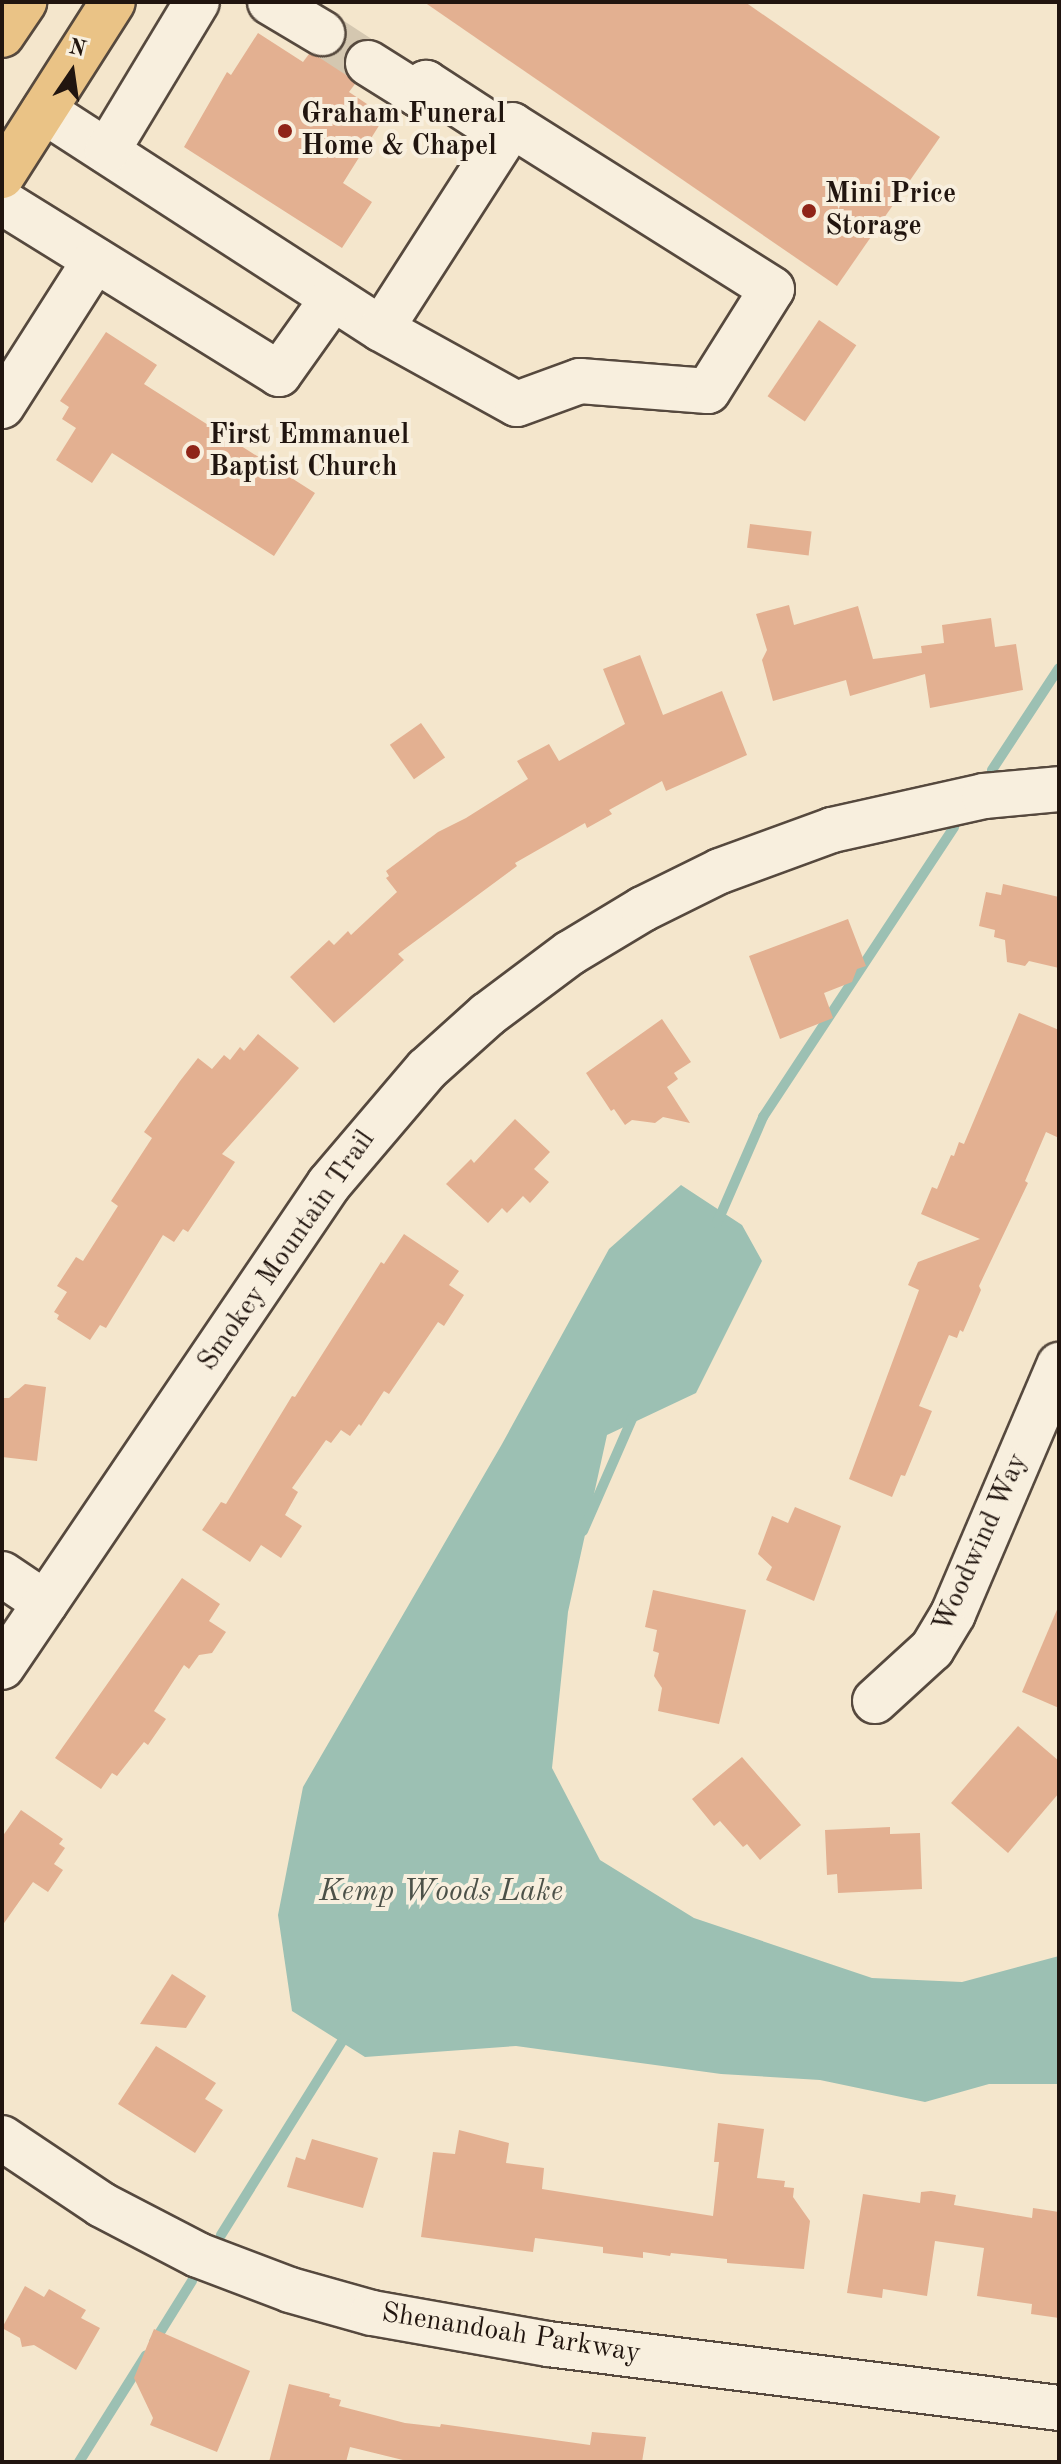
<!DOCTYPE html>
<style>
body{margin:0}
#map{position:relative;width:1061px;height:2464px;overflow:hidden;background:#f4e6cc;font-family:"Old Standard TT",serif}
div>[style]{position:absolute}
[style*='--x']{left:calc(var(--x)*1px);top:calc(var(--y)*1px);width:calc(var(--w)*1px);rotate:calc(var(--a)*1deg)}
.water>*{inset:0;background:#9cc0b3}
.stream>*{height:10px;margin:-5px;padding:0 5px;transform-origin:5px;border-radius:5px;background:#9cc0b3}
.building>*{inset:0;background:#e3b091;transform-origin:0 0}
.minor-tunnel>*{height:44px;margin-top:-22px;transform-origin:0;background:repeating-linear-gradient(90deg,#d4c7b0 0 44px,transparent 0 66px)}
.roads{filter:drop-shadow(2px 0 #56493e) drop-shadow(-2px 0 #56493e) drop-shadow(0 2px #56493e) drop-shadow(0 -2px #56493e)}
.minor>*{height:44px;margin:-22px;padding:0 22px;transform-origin:22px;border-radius:22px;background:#f8efde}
.major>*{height:44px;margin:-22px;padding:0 22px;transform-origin:22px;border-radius:22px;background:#eac386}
.dots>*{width:22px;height:22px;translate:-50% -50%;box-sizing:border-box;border:4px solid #f8efde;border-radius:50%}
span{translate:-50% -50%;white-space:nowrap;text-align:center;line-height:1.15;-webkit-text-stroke:8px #f8efde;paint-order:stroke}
.poi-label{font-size:28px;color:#21150f;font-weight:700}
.left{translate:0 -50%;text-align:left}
.street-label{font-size:28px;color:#21150f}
.water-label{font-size:30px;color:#4c5148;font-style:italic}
.frame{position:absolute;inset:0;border:4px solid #21150f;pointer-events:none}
.north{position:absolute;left:32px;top:32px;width:80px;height:80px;-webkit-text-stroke:6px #f8efde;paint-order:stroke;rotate:13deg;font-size:22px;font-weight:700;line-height:32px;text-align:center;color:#21150f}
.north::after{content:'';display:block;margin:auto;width:28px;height:36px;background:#21150f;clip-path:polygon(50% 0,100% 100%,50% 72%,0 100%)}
</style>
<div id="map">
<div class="water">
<div style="clip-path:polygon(681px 1185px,742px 1225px,762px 1261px,696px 1393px,607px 1435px,568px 1612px,552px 1768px,600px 1860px,694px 1918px,872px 1978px,962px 1982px,1059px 1956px,1059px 2084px,989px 2084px,925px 2102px,820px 2080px,721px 2074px,516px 2046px,365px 2057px,292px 2011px,278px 1915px,303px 1787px,502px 1444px,609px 1249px)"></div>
</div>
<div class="stream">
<div style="--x:992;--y:770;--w:122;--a:-56.7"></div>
<div style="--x:717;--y:1223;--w:116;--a:-66.5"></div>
<div style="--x:763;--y:1117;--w:347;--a:-56.6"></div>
<div style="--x:583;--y:1531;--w:128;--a:-66.4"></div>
<div style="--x:221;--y:2235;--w:242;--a:-58"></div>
<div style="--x:154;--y:2342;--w:72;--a:-58.1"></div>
<div style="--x:79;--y:2462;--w:126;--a:-57.9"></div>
</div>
<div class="building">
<div style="clip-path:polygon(424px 2px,745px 2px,940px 137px,837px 286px)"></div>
<div style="clip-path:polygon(258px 33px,303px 62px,309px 54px,322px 58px,333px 55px,343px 47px,347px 49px,343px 63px,346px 75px,355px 84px,349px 92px,385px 116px,343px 183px,372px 202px,342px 248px,184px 147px,227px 72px,231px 75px)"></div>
<div style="left:819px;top:320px;width:45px;height:92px;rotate:34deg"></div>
<div style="clip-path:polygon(106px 332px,157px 365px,144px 384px,315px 493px,274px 556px,112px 453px,92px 483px,56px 460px,76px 428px,62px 419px,69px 407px,60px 401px)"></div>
<div style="left:750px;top:524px;width:62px;height:24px;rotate:7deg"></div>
<div style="clip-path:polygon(789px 605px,794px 625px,858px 606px,873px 659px,922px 653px,921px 646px,944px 643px,942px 625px,991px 618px,995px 647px,1016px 644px,1023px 690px,930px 708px,925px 674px,850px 696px,846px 680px,773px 701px,762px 660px,767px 650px,756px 614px)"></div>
<div style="clip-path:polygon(640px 655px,663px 715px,722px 691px,747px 755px,666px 791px,662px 781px,609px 810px,612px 814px,587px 828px,585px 823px,515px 863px,517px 866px,398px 954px,404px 960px,334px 1023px,290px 977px,329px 940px,334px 945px,348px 931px,351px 935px,397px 892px,386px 878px,389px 876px,386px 871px,438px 832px,466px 818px,528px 779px,517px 761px,549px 744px,559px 761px,625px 724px,603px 669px)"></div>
<div style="left:421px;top:723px;width:42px;height:38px;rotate:55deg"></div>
<div style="clip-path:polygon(1003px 884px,1059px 897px,1059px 968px,1029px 961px,1025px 966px,1007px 962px,1005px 940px,994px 937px,995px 930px,979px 926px,986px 892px,1001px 895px)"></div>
<div style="clip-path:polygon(848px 919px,866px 966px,857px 969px,852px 982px,824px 993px,833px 1018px,780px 1039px,749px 956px)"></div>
<div style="clip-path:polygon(1019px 1013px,1059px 1030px,1059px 1138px,1046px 1132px,1025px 1181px,1028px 1183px,979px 1286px,981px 1290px,963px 1332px,960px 1330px,957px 1338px,949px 1335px,919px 1406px,932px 1411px,905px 1476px,901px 1475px,892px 1497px,849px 1479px,919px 1290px,908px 1285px,918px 1262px,980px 1239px,921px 1214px,932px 1187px,937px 1189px,951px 1155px,954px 1156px,959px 1142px,964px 1144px)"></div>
<div style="clip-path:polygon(662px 1019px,691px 1062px,674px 1073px,678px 1079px,667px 1087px,690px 1123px,663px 1117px,655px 1123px,632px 1120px,625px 1125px,614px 1109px,611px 1111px,586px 1073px)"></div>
<div style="clip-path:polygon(258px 1034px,299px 1068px,222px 1154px,235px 1162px,188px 1232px,183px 1229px,174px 1242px,163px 1235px,106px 1328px,100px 1325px,90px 1340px,57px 1319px,59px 1315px,54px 1312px,67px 1292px,57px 1286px,76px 1257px,83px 1261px,118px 1206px,111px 1201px,152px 1138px,144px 1132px,180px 1081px,198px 1058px,212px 1069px,224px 1055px,230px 1060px,240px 1047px,244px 1051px)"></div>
<div style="clip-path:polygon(515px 1119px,550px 1152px,534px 1169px,549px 1182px,530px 1203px,523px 1196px,507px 1213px,502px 1208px,488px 1223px,446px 1184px,471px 1159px,474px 1163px)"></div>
<div style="clip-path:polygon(404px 1234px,459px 1271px,449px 1285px,464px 1295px,444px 1326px,438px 1322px,389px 1394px,384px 1391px,361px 1426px,359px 1424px,350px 1436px,341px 1430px,331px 1443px,326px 1440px,292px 1488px,298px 1492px,285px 1515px,302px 1526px,281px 1558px,261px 1545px,250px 1562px,202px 1530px,221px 1502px,226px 1504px,292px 1396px,295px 1397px,381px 1262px,384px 1264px)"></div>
<div style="clip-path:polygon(25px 1384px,46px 1387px,37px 1461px,2px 1457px,2px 1398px,9px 1398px)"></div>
<div style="clip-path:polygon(795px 1507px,841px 1526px,814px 1601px,766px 1580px,772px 1567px,758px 1554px,772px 1516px,788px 1523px)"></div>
<div style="clip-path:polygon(182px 1578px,220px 1604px,209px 1621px,226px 1632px,212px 1653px,199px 1655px,189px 1669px,184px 1665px,154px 1711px,166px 1719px,148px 1745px,144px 1742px,117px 1776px,112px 1773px,101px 1789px,55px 1758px)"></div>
<div style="clip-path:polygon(653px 1590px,746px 1610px,719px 1724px,658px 1711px,662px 1688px,654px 1676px,659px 1653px,653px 1651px,657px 1630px,645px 1627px)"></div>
<div style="clip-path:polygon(1059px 1605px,1059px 1708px,1022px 1692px)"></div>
<div style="clip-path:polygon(1018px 1726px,1059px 1761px,1059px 1793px,1008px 1853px,951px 1803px)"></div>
<div style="clip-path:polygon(742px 1757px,801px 1825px,760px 1860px,747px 1844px,743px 1847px,720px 1821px,714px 1826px,692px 1799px)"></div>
<div style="clip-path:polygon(21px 1810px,63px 1839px,59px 1844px,65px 1848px,54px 1864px,63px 1870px,48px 1892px,33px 1882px,2px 1926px,2px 1837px)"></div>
<div style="clip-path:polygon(890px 1827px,890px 1834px,920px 1833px,922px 1889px,838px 1893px,837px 1874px,827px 1875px,825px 1830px)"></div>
<div style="clip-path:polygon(172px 1974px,206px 1996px,186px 2028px,140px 2024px)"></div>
<div style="clip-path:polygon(156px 2046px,216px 2083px,205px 2099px,223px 2110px,195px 2153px,118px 2104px)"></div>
<div style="clip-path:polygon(718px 2123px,764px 2129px,757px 2178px,785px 2181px,784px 2187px,794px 2188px,793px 2197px,810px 2221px,804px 2269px,727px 2263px,727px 2259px,671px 2253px,670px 2256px,643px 2252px,643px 2258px,603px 2253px,603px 2247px,535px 2238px,533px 2252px,421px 2237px,433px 2152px,455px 2154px,459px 2130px,509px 2143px,506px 2163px,544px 2168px,542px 2189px,713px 2216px,719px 2162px,714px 2162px)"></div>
<div style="clip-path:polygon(312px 2139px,378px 2158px,363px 2208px,287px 2187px,296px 2157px,305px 2160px)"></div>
<div style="clip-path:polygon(931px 2191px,956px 2195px,954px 2205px,1032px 2218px,1033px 2208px,1059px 2212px,1059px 2318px,1031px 2314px,1032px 2304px,977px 2296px,984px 2248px,935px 2241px,927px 2296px,883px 2289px,882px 2298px,847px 2293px,863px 2194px,920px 2203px,921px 2192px)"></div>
<div style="clip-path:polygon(25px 2286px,44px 2297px,49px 2289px,86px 2310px,81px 2318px,100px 2328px,76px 2370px,34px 2345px,22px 2347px,20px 2338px,2px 2328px)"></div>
<div style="clip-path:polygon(154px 2329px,250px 2371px,217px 2452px,150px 2425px,153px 2418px,134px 2378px)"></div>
<div style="clip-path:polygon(289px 2384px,330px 2394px,329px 2397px,341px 2400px,339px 2406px,405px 2423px,440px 2427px,441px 2424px,590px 2445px,592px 2432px,646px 2437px,642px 2462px,411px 2462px,350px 2447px,346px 2462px,269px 2462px)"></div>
</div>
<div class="minor-tunnel">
<div style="--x:322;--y:33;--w:55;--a:33.1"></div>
</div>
<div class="roads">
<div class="minor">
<div style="--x:270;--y:2;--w:61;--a:30.8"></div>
<div style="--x:368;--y:63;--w:60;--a:32.1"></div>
<div style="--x:419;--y:95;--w:14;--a:-60"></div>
<div style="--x:426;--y:83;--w:95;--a:33"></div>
<div style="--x:44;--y:111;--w:401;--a:32.9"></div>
<div style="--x:381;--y:329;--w:155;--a:28.9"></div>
<div style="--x:517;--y:404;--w:67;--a:-20.1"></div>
<div style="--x:580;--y:381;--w:128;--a:4.5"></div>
<div style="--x:708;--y:391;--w:120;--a:-57.9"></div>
<div style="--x:772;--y:289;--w:307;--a:-147.8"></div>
<div style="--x:512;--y:125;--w:242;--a:122.7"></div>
<div style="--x:107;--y:151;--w:174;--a:-58.9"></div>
<div style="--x:2;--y:202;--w:326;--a:31.8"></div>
<div style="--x:279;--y:374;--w:93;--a:-54.6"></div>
<div style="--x:2;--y:406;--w:173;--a:-57.5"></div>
<div style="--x:2;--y:1574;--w:52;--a:34"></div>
<div style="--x:2;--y:1667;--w:583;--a:-55.9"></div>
<div style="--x:329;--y:1184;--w:151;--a:-49.6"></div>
<div style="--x:427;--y:1069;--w:81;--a:-42"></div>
<div style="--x:487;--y:1015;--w:104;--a:-36.8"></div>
<div style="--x:570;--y:953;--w:85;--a:-31.1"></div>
<div style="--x:643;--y:909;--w:86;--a:-26.3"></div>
<div style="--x:720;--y:871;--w:119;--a:-20.1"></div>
<div style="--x:832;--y:830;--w:156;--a:-12.6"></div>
<div style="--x:984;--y:796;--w:75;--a:-5.3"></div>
<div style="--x:875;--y:1701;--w:77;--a:-42.4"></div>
<div style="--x:932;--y:1649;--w:41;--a:-59"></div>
<div style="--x:953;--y:1614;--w:271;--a:-66.9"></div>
<div style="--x:2;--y:2138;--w:120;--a:33.8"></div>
<div style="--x:102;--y:2205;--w:108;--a:27.5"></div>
<div style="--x:198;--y:2255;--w:98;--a:20.8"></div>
<div style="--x:290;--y:2290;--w:85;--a:15.7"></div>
<div style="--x:372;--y:2313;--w:179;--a:10"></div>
<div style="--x:548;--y:2344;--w:515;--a:7.14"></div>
</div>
<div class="major">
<div style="--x:2;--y:35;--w:40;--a:-56"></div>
<div style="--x:2;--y:176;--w:206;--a:-57.5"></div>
</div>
</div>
<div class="dots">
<div style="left:285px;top:131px;background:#8f2418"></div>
<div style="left:809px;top:211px;background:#8f2418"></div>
<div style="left:193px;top:452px;background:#8f2418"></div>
</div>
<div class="poi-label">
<span class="left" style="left:301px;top:131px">Graham Funeral<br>Home &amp; Chapel</span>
<span class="left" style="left:825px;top:211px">Mini Price<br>Storage</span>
<span class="left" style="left:209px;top:452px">First Emmanuel<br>Baptist Church</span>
</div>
<div class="street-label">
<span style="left:287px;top:1251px;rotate:-55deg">Smokey Mountain Trail</span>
<span style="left:981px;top:1543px;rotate:-66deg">Woodwind Way</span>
<span style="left:511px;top:2334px;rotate:9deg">Shenandoah Parkway</span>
</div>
<div class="water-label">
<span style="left:441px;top:1892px">Kemp Woods Lake</span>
</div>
<div class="frame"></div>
<div class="north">N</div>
</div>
